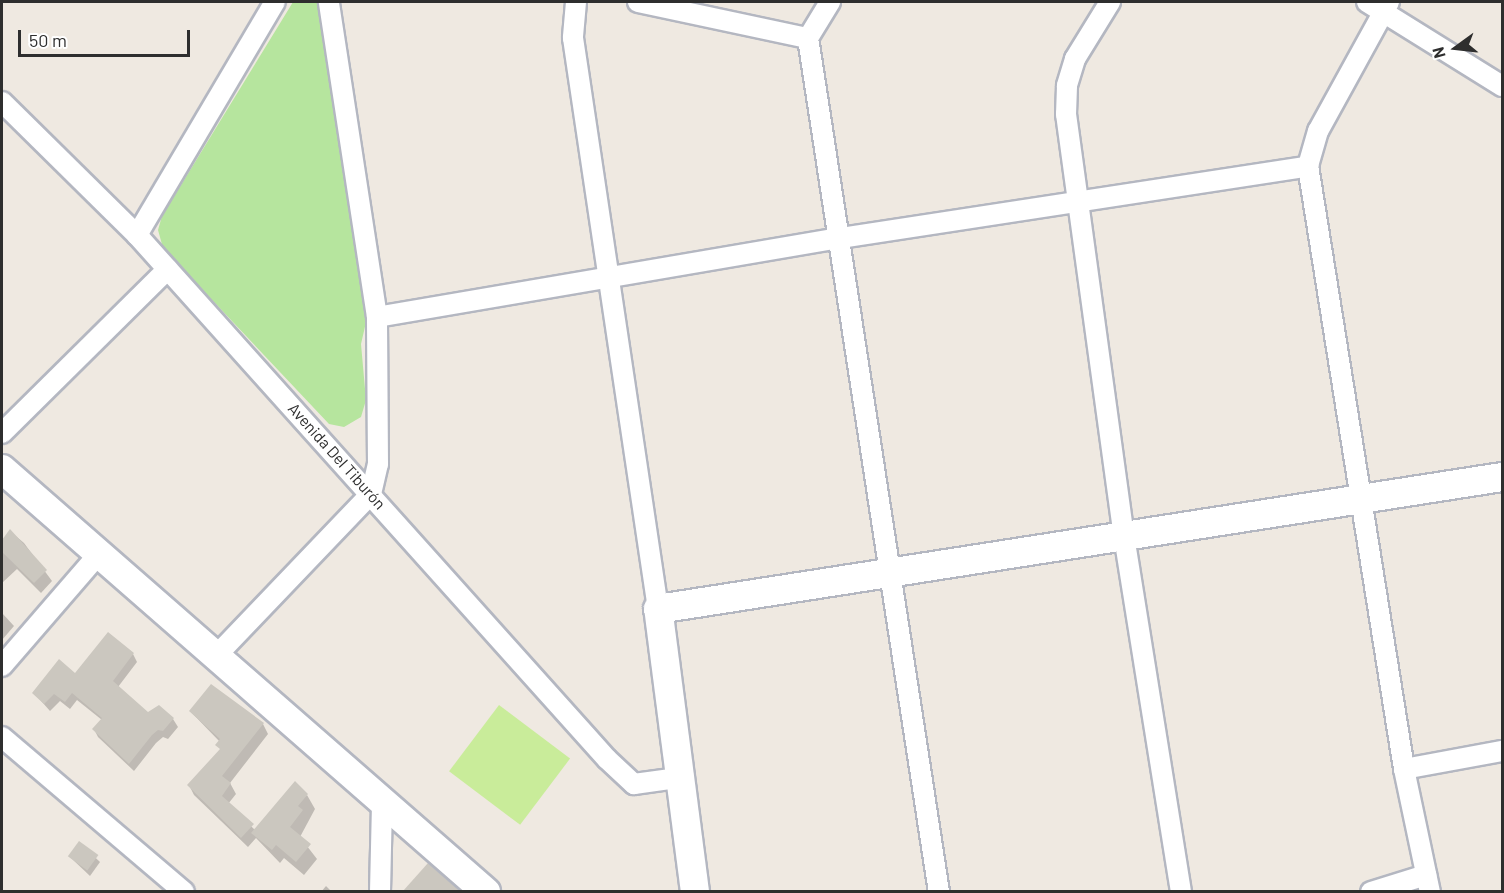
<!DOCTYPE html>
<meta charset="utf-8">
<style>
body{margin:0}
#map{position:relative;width:1504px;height:893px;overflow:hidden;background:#efe9e1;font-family:Barlow,sans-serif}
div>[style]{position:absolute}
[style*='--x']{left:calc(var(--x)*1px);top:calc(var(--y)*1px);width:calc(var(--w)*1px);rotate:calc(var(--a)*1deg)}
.green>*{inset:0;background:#b6e59e}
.pitch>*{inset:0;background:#c9ec9a;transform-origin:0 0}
.shadow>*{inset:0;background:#0003}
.building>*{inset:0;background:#cbc7bf;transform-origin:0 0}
.roads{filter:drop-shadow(2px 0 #b4b7c1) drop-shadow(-2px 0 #b4b7c1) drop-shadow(0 2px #b4b7c1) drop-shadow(0 -2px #b4b7c1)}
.street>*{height:20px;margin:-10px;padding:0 10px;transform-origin:10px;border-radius:10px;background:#fff}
.secondary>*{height:28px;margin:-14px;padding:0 14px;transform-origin:14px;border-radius:14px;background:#fff}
span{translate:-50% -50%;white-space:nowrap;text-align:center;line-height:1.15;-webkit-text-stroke:4.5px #fff;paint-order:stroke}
.street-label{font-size:16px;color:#2e2e2e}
.frame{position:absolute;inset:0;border:3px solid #2e2e2e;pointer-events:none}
.north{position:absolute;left:1426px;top:18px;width:60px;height:60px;-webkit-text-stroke:4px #fff;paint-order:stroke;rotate:255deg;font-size:16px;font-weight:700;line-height:24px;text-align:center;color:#2e2e2e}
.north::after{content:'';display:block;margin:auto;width:21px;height:27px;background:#2e2e2e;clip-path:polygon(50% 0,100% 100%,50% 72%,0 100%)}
.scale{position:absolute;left:18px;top:30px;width:172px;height:27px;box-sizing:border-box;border:3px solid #2e2e2e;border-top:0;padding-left:8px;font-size:18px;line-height:21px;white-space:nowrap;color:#2e2e2e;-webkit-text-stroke:4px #fff;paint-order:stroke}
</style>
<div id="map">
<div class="green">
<div style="clip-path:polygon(293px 2px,318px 2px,367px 318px,361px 344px,366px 400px,361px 417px,344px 427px,329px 424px,163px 248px,158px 230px,162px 216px)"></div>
</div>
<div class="pitch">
<div style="left:499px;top:705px;width:89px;height:83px;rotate:37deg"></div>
</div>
<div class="shadow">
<div style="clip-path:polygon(11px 532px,24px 543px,52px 581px,41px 593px,17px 569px,2px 583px,2px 542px)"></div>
<div style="clip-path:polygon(2px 613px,14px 626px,2px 640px)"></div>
<div style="clip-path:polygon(133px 654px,137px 662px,118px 687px,148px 713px,173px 719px,178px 727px,168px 739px,163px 737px,156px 743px,134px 771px,98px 737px,94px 729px,102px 720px,77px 700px,70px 709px,60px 701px,50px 711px,34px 693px)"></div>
<div style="clip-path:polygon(191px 712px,263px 724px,268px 734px,230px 783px,236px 794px,228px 804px,255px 830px,307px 795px,315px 809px,300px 837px,317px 859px,304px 875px,284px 858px,280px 863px,256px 838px,248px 847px,194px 795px,189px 785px,220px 751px,220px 742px)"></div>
<div style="clip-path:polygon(80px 843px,100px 862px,90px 876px,70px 857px)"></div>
<div style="clip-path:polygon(428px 865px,458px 892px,405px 892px)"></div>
<div style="clip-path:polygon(326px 886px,332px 892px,321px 892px)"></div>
</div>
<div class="building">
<div style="clip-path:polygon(10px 529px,47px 570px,34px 583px,2px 552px,2px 540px)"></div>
<div style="clip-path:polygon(108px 632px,134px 653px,113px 681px,148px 712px,159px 705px,174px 718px,163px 731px,158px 730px,152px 735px,129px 764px,92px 729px,102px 718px,72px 693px,65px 702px,54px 694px,44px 704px,32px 693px,59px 659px,75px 673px)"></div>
<div style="clip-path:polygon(211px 684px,264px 723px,222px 776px,231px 783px,222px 796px,254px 824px,241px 838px,187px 785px,220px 749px,215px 745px,220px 739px,189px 711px)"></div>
<div style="clip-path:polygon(295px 781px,308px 794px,298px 806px,303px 810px,290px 827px,311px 844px,296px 862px,276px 845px,272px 850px,251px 833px)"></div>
<div style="left:79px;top:841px;width:24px;height:19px;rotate:36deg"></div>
<div style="clip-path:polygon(428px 863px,460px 891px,403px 891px)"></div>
</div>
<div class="roads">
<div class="street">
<div style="--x:576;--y:2;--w:36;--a:95"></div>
<div style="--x:573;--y:38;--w:577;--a:81.53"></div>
<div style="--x:638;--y:2;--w:174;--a:12"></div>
<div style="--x:830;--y:2;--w:42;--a:121.4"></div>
<div style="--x:808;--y:38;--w:864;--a:81.28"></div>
<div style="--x:1110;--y:2;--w:67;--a:121.6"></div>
<div style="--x:1075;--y:59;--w:28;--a:107"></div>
<div style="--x:1067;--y:86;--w:28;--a:92"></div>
<div style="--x:1066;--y:114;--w:426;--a:82.2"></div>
<div style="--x:1124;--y:536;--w:361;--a:80.9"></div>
<div style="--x:1367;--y:2;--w:159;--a:31.9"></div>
<div style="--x:1389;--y:2;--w:147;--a:118.8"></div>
<div style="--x:1318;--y:131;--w:36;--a:106"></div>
<div style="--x:1308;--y:166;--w:611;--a:80.95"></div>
<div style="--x:1404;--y:769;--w:126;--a:78.1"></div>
<div style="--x:2;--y:102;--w:190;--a:44.6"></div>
<div style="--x:137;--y:235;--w:704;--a:48.11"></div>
<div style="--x:607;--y:759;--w:37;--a:43"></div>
<div style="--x:634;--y:784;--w:43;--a:-7.9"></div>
<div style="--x:137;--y:235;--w:271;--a:-59.4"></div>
<div style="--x:377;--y:317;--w:470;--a:-9.7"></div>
<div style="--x:840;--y:238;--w:474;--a:-8.7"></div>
<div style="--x:2;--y:433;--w:233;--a:-44.7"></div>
<div style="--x:215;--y:657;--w:226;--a:-46.3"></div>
<div style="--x:371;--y:494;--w:31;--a:-77"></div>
<div style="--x:378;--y:464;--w:147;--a:-90.4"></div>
<div style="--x:377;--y:317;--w:319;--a:-98.7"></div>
<div style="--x:2;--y:666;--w:145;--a:-49.2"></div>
<div style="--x:2;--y:737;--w:239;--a:40.4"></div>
<div style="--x:1404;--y:769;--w:100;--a:-10.4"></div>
<div style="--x:380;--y:892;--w:89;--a:-88.7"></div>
<div style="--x:1371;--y:892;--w:58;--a:-17.2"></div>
</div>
<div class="secondary">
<div style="--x:2;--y:469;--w:643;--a:41.15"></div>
<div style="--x:695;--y:892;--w:285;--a:-97.4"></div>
<div style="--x:658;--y:609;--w:854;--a:-8.89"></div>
</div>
</div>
<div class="street-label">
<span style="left:337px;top:456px;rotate:48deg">Avenida Del Tiburón</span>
</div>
<div class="frame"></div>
<div class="north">N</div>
<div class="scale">50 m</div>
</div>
